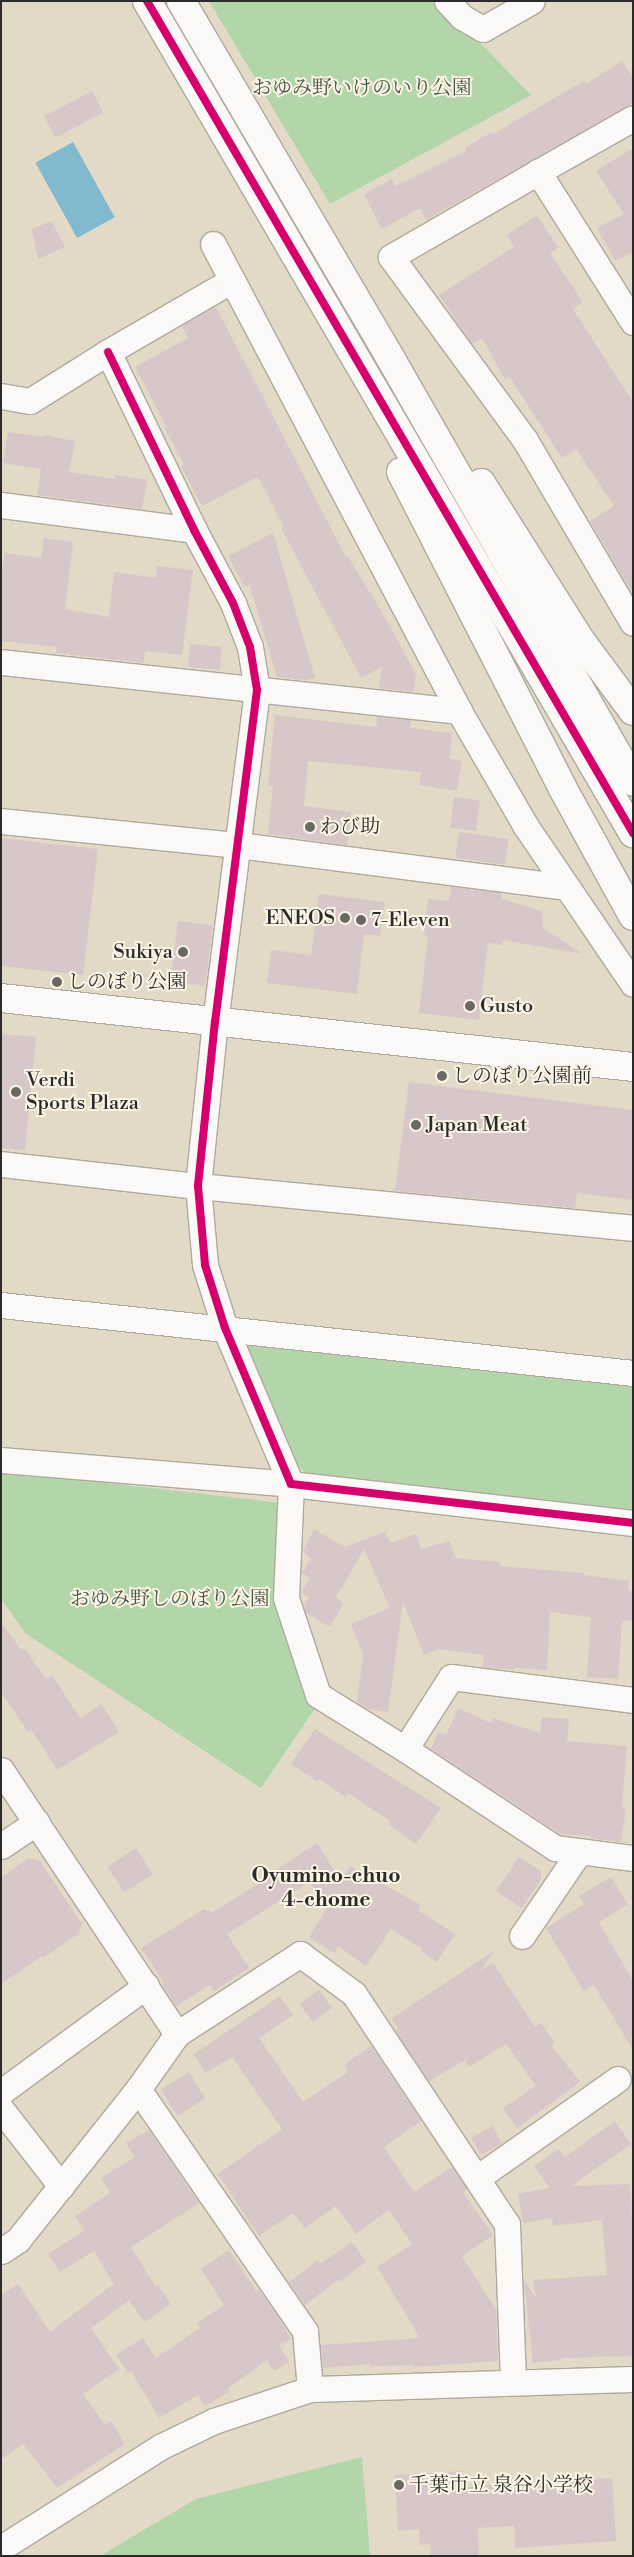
<!DOCTYPE html>
<meta charset="utf-8">
<style>
body{margin:0}
#map{position:relative;width:634px;height:2557px;overflow:hidden;background:#e2d9c7;font-family:"Libre Bodoni","Noto Serif JP",serif}
div>[style]{position:absolute}
[style*='--x']{left:calc(var(--x)*1px);top:calc(var(--y)*1px);width:calc(var(--w)*1px);rotate:calc(var(--a)*1deg)}
.green>*{inset:0;background:#b2d6a9}
.water>*{inset:0;background:#81bacf;transform-origin:0 0}
.building>*{inset:0;background:#d8c7c8;transform-origin:0 0}
.roads{filter:drop-shadow(1px 0 #aea99d) drop-shadow(-1px 0 #aea99d) drop-shadow(0 1px #aea99d) drop-shadow(0 -1px #aea99d)}
.minor>*{height:25px;margin:-12.5px;padding:0 12.5px;transform-origin:12.5px;border-radius:12.5px;background:#fbf9f7}
.tertiary>*{height:28px;margin:-14px;padding:0 14px;transform-origin:14px;border-radius:14px;background:#fbf9f7}
.cycleway>*{height:8px;margin:-4px;padding:0 4px;transform-origin:4px;border-radius:4px;background:#d6006c}
.dots>*{width:14px;height:14px;translate:-50% -50%;box-sizing:border-box;border:2px solid #fcf5e5;border-radius:50%}
span{translate:-50% -50%;white-space:nowrap;text-align:center;line-height:1.15;-webkit-text-stroke:4px #fcf5e5;paint-order:stroke}
.park-label{font-size:20px;color:#435544}
.poi-label{font-size:20px;color:#2b2b2b}
.left{translate:0 -50%;text-align:left}
.right{translate:-100% -50%;text-align:right}
.neighbourhood-label{font-size:21px;color:#2b2b2b;font-weight:700}
.frame{position:absolute;inset:0;border:2px solid #2b2b2b;pointer-events:none}
</style>
<div id="map">
<div class="green">
<div style="clip-path:polygon(209px 1px,439px 1px,531px 95px,330px 204px)"></div>
<div style="clip-path:polygon(242px 1334px,633px 1380px,633px 1510px,310px 1477px,297px 1465px)"></div>
<div style="clip-path:polygon(1px 1471px,282px 1503px,317px 1705px,261px 1788px,25px 1633px,1px 1598px)"></div>
<div style="clip-path:polygon(362px 2457px,370px 2556px,100px 2556px,196px 2499px)"></div>
</div>
<div class="water">
<div style="left:73px;top:142px;width:86px;height:43px;rotate:61deg"></div>
</div>
<div class="building">
<div style="clip-path:polygon(622px 61px,633px 78px,633px 103px,426px 220px,420px 208px,382px 229px,364px 194px,392px 179px,396px 186px,466px 151px,465px 148px,492px 132px,493px 134px,584px 81px,586px 84px)"></div>
<div style="left:92px;top:91px;width:24px;height:54px;rotate:62deg"></div>
<div style="clip-path:polygon(633px 148px,633px 252px,615px 261px,597px 228px,624px 214px,596px 171px)"></div>
<div style="clip-path:polygon(537px 215px,558px 248px,550px 253px,583px 302px,573px 309px,633px 402px,633px 594px,590px 521px,614px 506px,576px 449px,562px 458px,509px 376px,505px 379px,482px 338px,472px 344px,439px 295px,514px 247px,507px 235px)"></div>
<div style="clip-path:polygon(51px 221px,65px 247px,38px 259px,32px 229px)"></div>
<div style="clip-path:polygon(216px 307px,346px 557px,348px 556px,369px 592px,370px 591px,416px 674px,414px 692px,379px 688px,382px 667px,361px 678px,281px 528px,284px 527px,258px 477px,202px 506px,196px 495px,181px 466px,184px 464px,164px 427px,166px 426px,135px 367px,188px 338px,182px 326px)"></div>
<div style="clip-path:polygon(8px 432px,43px 437px,43px 435px,75px 441px,69px 472px,115px 479px,115px 475px,147px 480px,142px 509px,37px 495px,41px 469px,3px 463px)"></div>
<div style="clip-path:polygon(273px 533px,315px 678px,306px 680px,277px 677px,250px 586px,244px 586px,228px 556px)"></div>
<div style="clip-path:polygon(44px 538px,73px 542px,65px 609px,109px 617px,114px 572px,156px 578px,157px 566px,193px 570px,182px 655px,145px 651px,144px 663px,56px 653px,57px 647px,1px 641px,1px 574px,5px 553px,41px 558px)"></div>
<div style="left:190px;top:644px;width:32px;height:23px;rotate:5deg"></div>
<div style="clip-path:polygon(275px 715px,376px 727px,377px 717px,411px 720px,410px 728px,452px 733px,449px 759px,462px 761px,457px 791px,419px 785px,421px 772px,308px 761px,304px 806px,351px 812px,347px 845px,268px 834px,273px 786px,268px 786px)"></div>
<div style="left:454px;top:797px;width:26px;height:31px;rotate:7deg"></div>
<div style="left:459px;top:832px;width:50px;height:26px;rotate:8deg"></div>
<div style="clip-path:polygon(1px 838px,98px 849px,83px 975px,1px 966px)"></div>
<div style="clip-path:polygon(451px 887px,502px 893px,501px 899px,542px 911px,543px 928px,583px 954px,503px 940px,502px 945px,488px 943px,479px 1020px,419px 1013px,428px 936px,424px 935px,428px 899px,449px 901px)"></div>
<div style="clip-path:polygon(319px 894px,385px 902px,380px 936px,364px 934px,357px 994px,267px 983px,271px 950px,311px 955px)"></div>
<div style="left:178px;top:921px;width:35px;height:61px;rotate:7deg"></div>
<div style="clip-path:polygon(1px 1034px,36px 1037px,25px 1150px,1px 1148px)"></div>
<div style="clip-path:polygon(409px 1082px,633px 1110px,633px 1200px,577px 1193px,575px 1208px,395px 1191px)"></div>
<div style="clip-path:polygon(314px 1529px,345px 1547px,385px 1532px,391px 1543px,416px 1534px,421px 1549px,449px 1541px,456px 1558px,500px 1562px,499px 1566px,584px 1573px,584px 1575px,629px 1581px,628px 1590px,633px 1591px,633px 1620px,622px 1621px,618px 1679px,587px 1677px,591px 1617px,550px 1612px,547px 1670px,515px 1668px,514px 1670px,483px 1667px,484px 1655px,439px 1649px,424px 1655px,403px 1602px,388px 1712px,368px 1709px,357px 1702px,363px 1655px,351px 1624px,390px 1608px,364px 1549px,336px 1597px,343px 1604px,330px 1627px,306px 1613px,304px 1607px,309px 1597px,301px 1593px,310px 1578px,302px 1573px,311px 1558px,303px 1552px)"></div>
<div style="clip-path:polygon(1px 1622px,22px 1651px,25px 1649px,46px 1679px,52px 1675px,80px 1718px,102px 1704px,119px 1732px,57px 1770px,32px 1730px,28px 1732px,1px 1692px)"></div>
<div style="clip-path:polygon(458px 1708px,491px 1723px,493px 1718px,540px 1733px,542px 1717px,569px 1719px,567px 1741px,627px 1746px,622px 1808px,626px 1809px,621px 1842px,591px 1838px,591px 1836px,560px 1834px,431px 1749px,438px 1732px,446px 1735px)"></div>
<div style="clip-path:polygon(315px 1729px,441px 1808px,416px 1844px,388px 1824px,390px 1821px,348px 1793px,346px 1797px,319px 1779px,317px 1781px,291px 1764px)"></div>
<div style="clip-path:polygon(317px 1843px,341px 1881px,350px 1866px,421px 1905px,418px 1910px,455px 1934px,437px 1962px,421px 1951px,422px 1949px,391px 1929px,366px 1966px,338px 1946px,335px 1953px,309px 1938px,327px 1907px,310px 1882px,227px 1934px,249px 1968px,214px 1991px,210px 1985px,176px 2006px,162px 1985px,164px 1983px,141px 1948px,204px 1909px,213px 1912px,263px 1881px,262px 1879px)"></div>
<div style="left:136px;top:1848px;width:31px;height:34px;rotate:57deg"></div>
<div style="clip-path:polygon(519px 1857px,541px 1871px,541px 1879px,522px 1908px,496px 1891px)"></div>
<div style="clip-path:polygon(28px 1858px,39px 1860px,82px 1924px,78px 1934px,43px 1958px,42px 1956px,1px 1984px,1px 1878px)"></div>
<div style="clip-path:polygon(611px 1877px,628px 1904px,599px 1922px,633px 1981px,633px 2050px,594px 1985px,584px 1991px,546px 1928px,584px 1904px,579px 1896px)"></div>
<div style="clip-path:polygon(494px 1951px,480px 1971px,493px 1963px,535px 2027px,541px 2023px,555px 2043px,552px 2046px,580px 2082px,517px 2128px,503px 2108px,536px 2086px,506px 2044px,469px 2067px,465px 2060px,429px 2081px,395px 2030px,398px 2029px,392px 2018px)"></div>
<div style="left:319px;top:1990px;width:22px;height:24px;rotate:54deg"></div>
<div style="clip-path:polygon(280px 1996px,293px 2015px,259px 2038px,303px 2102px,348px 2072px,344px 2065px,371px 2046px,421px 2121px,384px 2147px,414px 2192px,452px 2167px,467px 2189px,463px 2192px,493px 2235px,462px 2256px,496px 2310px,498px 2361px,414px 2367px,414px 2365px,370px 2366px,370px 2364px,323px 2368px,321px 2345px,420px 2338px,377px 2267px,412px 2244px,389px 2210px,356px 2234px,336px 2206px,305px 2228px,293px 2213px,259px 2236px,218px 2174px,282px 2129px,232px 2057px,205px 2073px,194px 2054px)"></div>
<div style="left:189px;top:2072px;width:31px;height:33px;rotate:58deg"></div>
<div style="clip-path:polygon(615px 2121px,631px 2144px,571px 2186px,630px 2184px,633px 2233px,633px 2356px,561px 2358px,561px 2360px,533px 2363px,524px 2280px,536px 2298px,533px 2280px,607px 2275px,602px 2220px,553px 2226px,552px 2218px,523px 2223px,518px 2194px,549px 2188px,534px 2166px,559px 2149px,565px 2157px)"></div>
<div style="left:492px;top:2126px;width:20px;height:24px;rotate:60deg"></div>
<div style="clip-path:polygon(149px 2130px,199px 2203px,131px 2247px,156px 2287px,158px 2285px,171px 2304px,144px 2322px,129px 2300px,91px 2328px,119px 2369px,83px 2394px,105px 2425px,111px 2421px,125px 2444px,57px 2488px,23px 2444px,1px 2459px,1px 2295px,18px 2284px,50px 2332px,114px 2284px,94px 2251px,60px 2272px,48px 2254px,84px 2231px,75px 2216px,110px 2193px,101px 2178px,135px 2157px,126px 2143px)"></div>
<div style="clip-path:polygon(352px 2242px,366px 2262px,340px 2281px,338px 2280px,305px 2305px,289px 2282px,318px 2260px,321px 2263px)"></div>
<div style="clip-path:polygon(229px 2250px,256px 2291px,259px 2290px,282px 2323px,291px 2339px,279px 2345px,289px 2362px,274px 2371px,267px 2360px,227px 2389px,229px 2392px,205px 2406px,198px 2395px,159px 2418px,131px 2371px,128px 2373px,116px 2355px,143px 2338px,156px 2358px,200px 2328px,197px 2323px,224px 2305px,201px 2269px)"></div>
<div style="clip-path:polygon(463px 2471px,463px 2487px,612px 2478px,616px 2541px,515px 2548px,514px 2526px,478px 2528px,479px 2556px,431px 2556px,430px 2544px,420px 2545px,419px 2529px,398px 2531px,395px 2475px)"></div>
</div>
<div class="roads">
<div class="minor">
<div style="--x:447;--y:1;--w:22;--a:47"></div>
<div style="--x:462;--y:17;--w:24;--a:30"></div>
<div style="--x:483;--y:29;--w:56;--a:-29.7"></div>
<div style="--x:538;--y:172;--w:109;--a:-29.6"></div>
<div style="--x:213;--y:244;--w:41;--a:62.2"></div>
<div style="--x:633;--y:322;--w:178;--a:-122.3"></div>
<div style="--x:538;--y:172;--w:170;--a:150"></div>
<div style="--x:391;--y:257;--w:227;--a:53.8"></div>
<div style="--x:525;--y:440;--w:212;--a:59.5"></div>
<div style="--x:108;--y:352;--w:198;--a:64.2"></div>
<div style="--x:194;--y:530;--w:83;--a:61.9"></div>
<div style="--x:233;--y:603;--w:47;--a:68.9"></div>
<div style="--x:250;--y:647;--w:44;--a:80.8"></div>
<div style="--x:257;--y:690;--w:334;--a:97.2"></div>
<div style="--x:215;--y:1021;--w:166;--a:95.9"></div>
<div style="--x:198;--y:1186;--w:79;--a:84.9"></div>
<div style="--x:205;--y:1265;--w:66;--a:72.4"></div>
<div style="--x:225;--y:1328;--w:169;--a:67.1"></div>
<div style="--x:291;--y:1484;--w:344;--a:6.5"></div>
<div style="--x:1;--y:396;--w:29;--a:10"></div>
<div style="--x:30;--y:401;--w:92;--a:-32.1"></div>
<div style="--x:108;--y:352;--w:143;--a:-30.1"></div>
<div style="--x:232;--y:280;--w:487;--a:62.2"></div>
<div style="--x:459;--y:711;--w:132;--a:59.9"></div>
<div style="--x:525;--y:825;--w:192;--a:55.8"></div>
<div style="--x:1;--y:505;--w:195;--a:7.4"></div>
<div style="--x:1;--y:662;--w:461;--a:6.1"></div>
<div style="--x:1;--y:821;--w:238;--a:5.8"></div>
<div style="--x:238;--y:845;--w:330;--a:7.3"></div>
<div style="--x:1;--y:1164;--w:198;--a:6.4"></div>
<div style="--x:198;--y:1186;--w:437;--a:5.5"></div>
<div style="--x:1;--y:1305;--w:636;--a:6.14"></div>
<div style="--x:1;--y:1460;--w:291;--a:4.7"></div>
<div style="--x:291;--y:1484;--w:114;--a:92.5"></div>
<div style="--x:286;--y:1598;--w:102;--a:71.7"></div>
<div style="--x:318;--y:1695;--w:102;--a:31.8"></div>
<div style="--x:405;--y:1749;--w:180;--a:33.4"></div>
<div style="--x:555;--y:1848;--w:79;--a:7.3"></div>
<div style="--x:405;--y:1749;--w:85;--a:-57.4"></div>
<div style="--x:451;--y:1677;--w:183;--a:7.2"></div>
<div style="--x:1;--y:1770;--w:317;--a:56.3"></div>
<div style="--x:177;--y:2034;--w:67;--a:125.3"></div>
<div style="--x:138;--y:2089;--w:193;--a:128.5"></div>
<div style="--x:18;--y:2240;--w:20;--a:147"></div>
<div style="--x:1;--y:1846;--w:43;--a:-33.7"></div>
<div style="--x:522;--y:1936;--w:102;--a:-55.8"></div>
<div style="--x:177;--y:2034;--w:147;--a:-33"></div>
<div style="--x:300;--y:1954;--w:67;--a:36.5"></div>
<div style="--x:354;--y:1994;--w:276;--a:56.4"></div>
<div style="--x:507;--y:2224;--w:158;--a:87.8"></div>
<div style="--x:138;--y:2089;--w:294;--a:55.4"></div>
<div style="--x:305;--y:2331;--w:58;--a:85.1"></div>
<div style="--x:1;--y:2092;--w:180;--a:-36.2"></div>
<div style="--x:1;--y:2109;--w:98;--a:52.1"></div>
<div style="--x:477;--y:2178;--w:172;--a:-35.1"></div>
<div style="--x:1;--y:2548;--w:191;--a:-32.4"></div>
<div style="--x:162;--y:2446;--w:58;--a:-25.7"></div>
<div style="--x:214;--y:2421;--w:101;--a:-18.4"></div>
<div style="--x:310;--y:2389;--w:323;--a:-1.8"></div>
</div>
<div class="tertiary">
<div style="--x:147;--y:1;--w:964;--a:59.71"></div>
<div style="--x:181;--y:1;--w:415;--a:59.6"></div>
<div style="--x:391;--y:359;--w:487;--a:60.2"></div>
<div style="--x:401;--y:472;--w:354;--a:62.9"></div>
<div style="--x:562;--y:787;--w:147;--a:61.2"></div>
<div style="--x:481;--y:483;--w:187;--a:57.7"></div>
<div style="--x:581;--y:641;--w:87;--a:53.4"></div>
<div style="--x:1;--y:998;--w:636;--a:6.23"></div>
</div>
</div>
<div class="cycleway">
<div style="--x:147;--y:1;--w:964;--a:59.71"></div>
<div style="--x:108;--y:352;--w:198;--a:64.2"></div>
<div style="--x:194;--y:530;--w:83;--a:61.9"></div>
<div style="--x:233;--y:603;--w:47;--a:68.9"></div>
<div style="--x:250;--y:647;--w:44;--a:80.8"></div>
<div style="--x:257;--y:690;--w:334;--a:97.2"></div>
<div style="--x:215;--y:1021;--w:166;--a:95.9"></div>
<div style="--x:198;--y:1186;--w:79;--a:84.9"></div>
<div style="--x:205;--y:1265;--w:66;--a:72.4"></div>
<div style="--x:225;--y:1328;--w:169;--a:67.1"></div>
<div style="--x:291;--y:1484;--w:344;--a:6.5"></div>
</div>
<div class="dots">
<div style="left:310px;top:827px;background:#6b6862"></div>
<div style="left:345px;top:918px;background:#6b6862"></div>
<div style="left:361px;top:920px;background:#6b6862"></div>
<div style="left:183px;top:952px;background:#6b6862"></div>
<div style="left:57px;top:982px;background:#6b6862"></div>
<div style="left:470px;top:1006px;background:#6b6862"></div>
<div style="left:442px;top:1076px;background:#6b6862"></div>
<div style="left:16px;top:1092px;background:#6b6862"></div>
<div style="left:416px;top:1125px;background:#6b6862"></div>
<div style="left:399px;top:2485px;background:#6b6862"></div>
</div>
<div class="park-label">
<span style="left:362px;top:88px">おゆみ野いけのいり公園</span>
<span style="left:170px;top:1599px">おゆみ野しのぼり公園</span>
</div>
<div class="poi-label">
<span class="left" style="left:320px;top:827px">わび助</span>
<span class="right" style="left:335px;top:918px">ENEOS</span>
<span class="left" style="left:371px;top:920px">7-Eleven</span>
<span class="right" style="left:173px;top:952px">Sukiya</span>
<span class="left" style="left:67px;top:982px">しのぼり公園</span>
<span class="left" style="left:480px;top:1006px">Gusto</span>
<span class="left" style="left:452px;top:1076px">しのぼり公園前</span>
<span class="left" style="left:26px;top:1092px">Verdi<br>Sports Plaza</span>
<span class="left" style="left:426px;top:1125px">Japan Meat</span>
<span class="left" style="left:409px;top:2485px">千葉市立 泉谷小学校</span>
</div>
<div class="neighbourhood-label">
<span style="left:326px;top:1888px">Oyumino-chuo<br>4-chome</span>
</div>
<div class="frame"></div>
</div>
